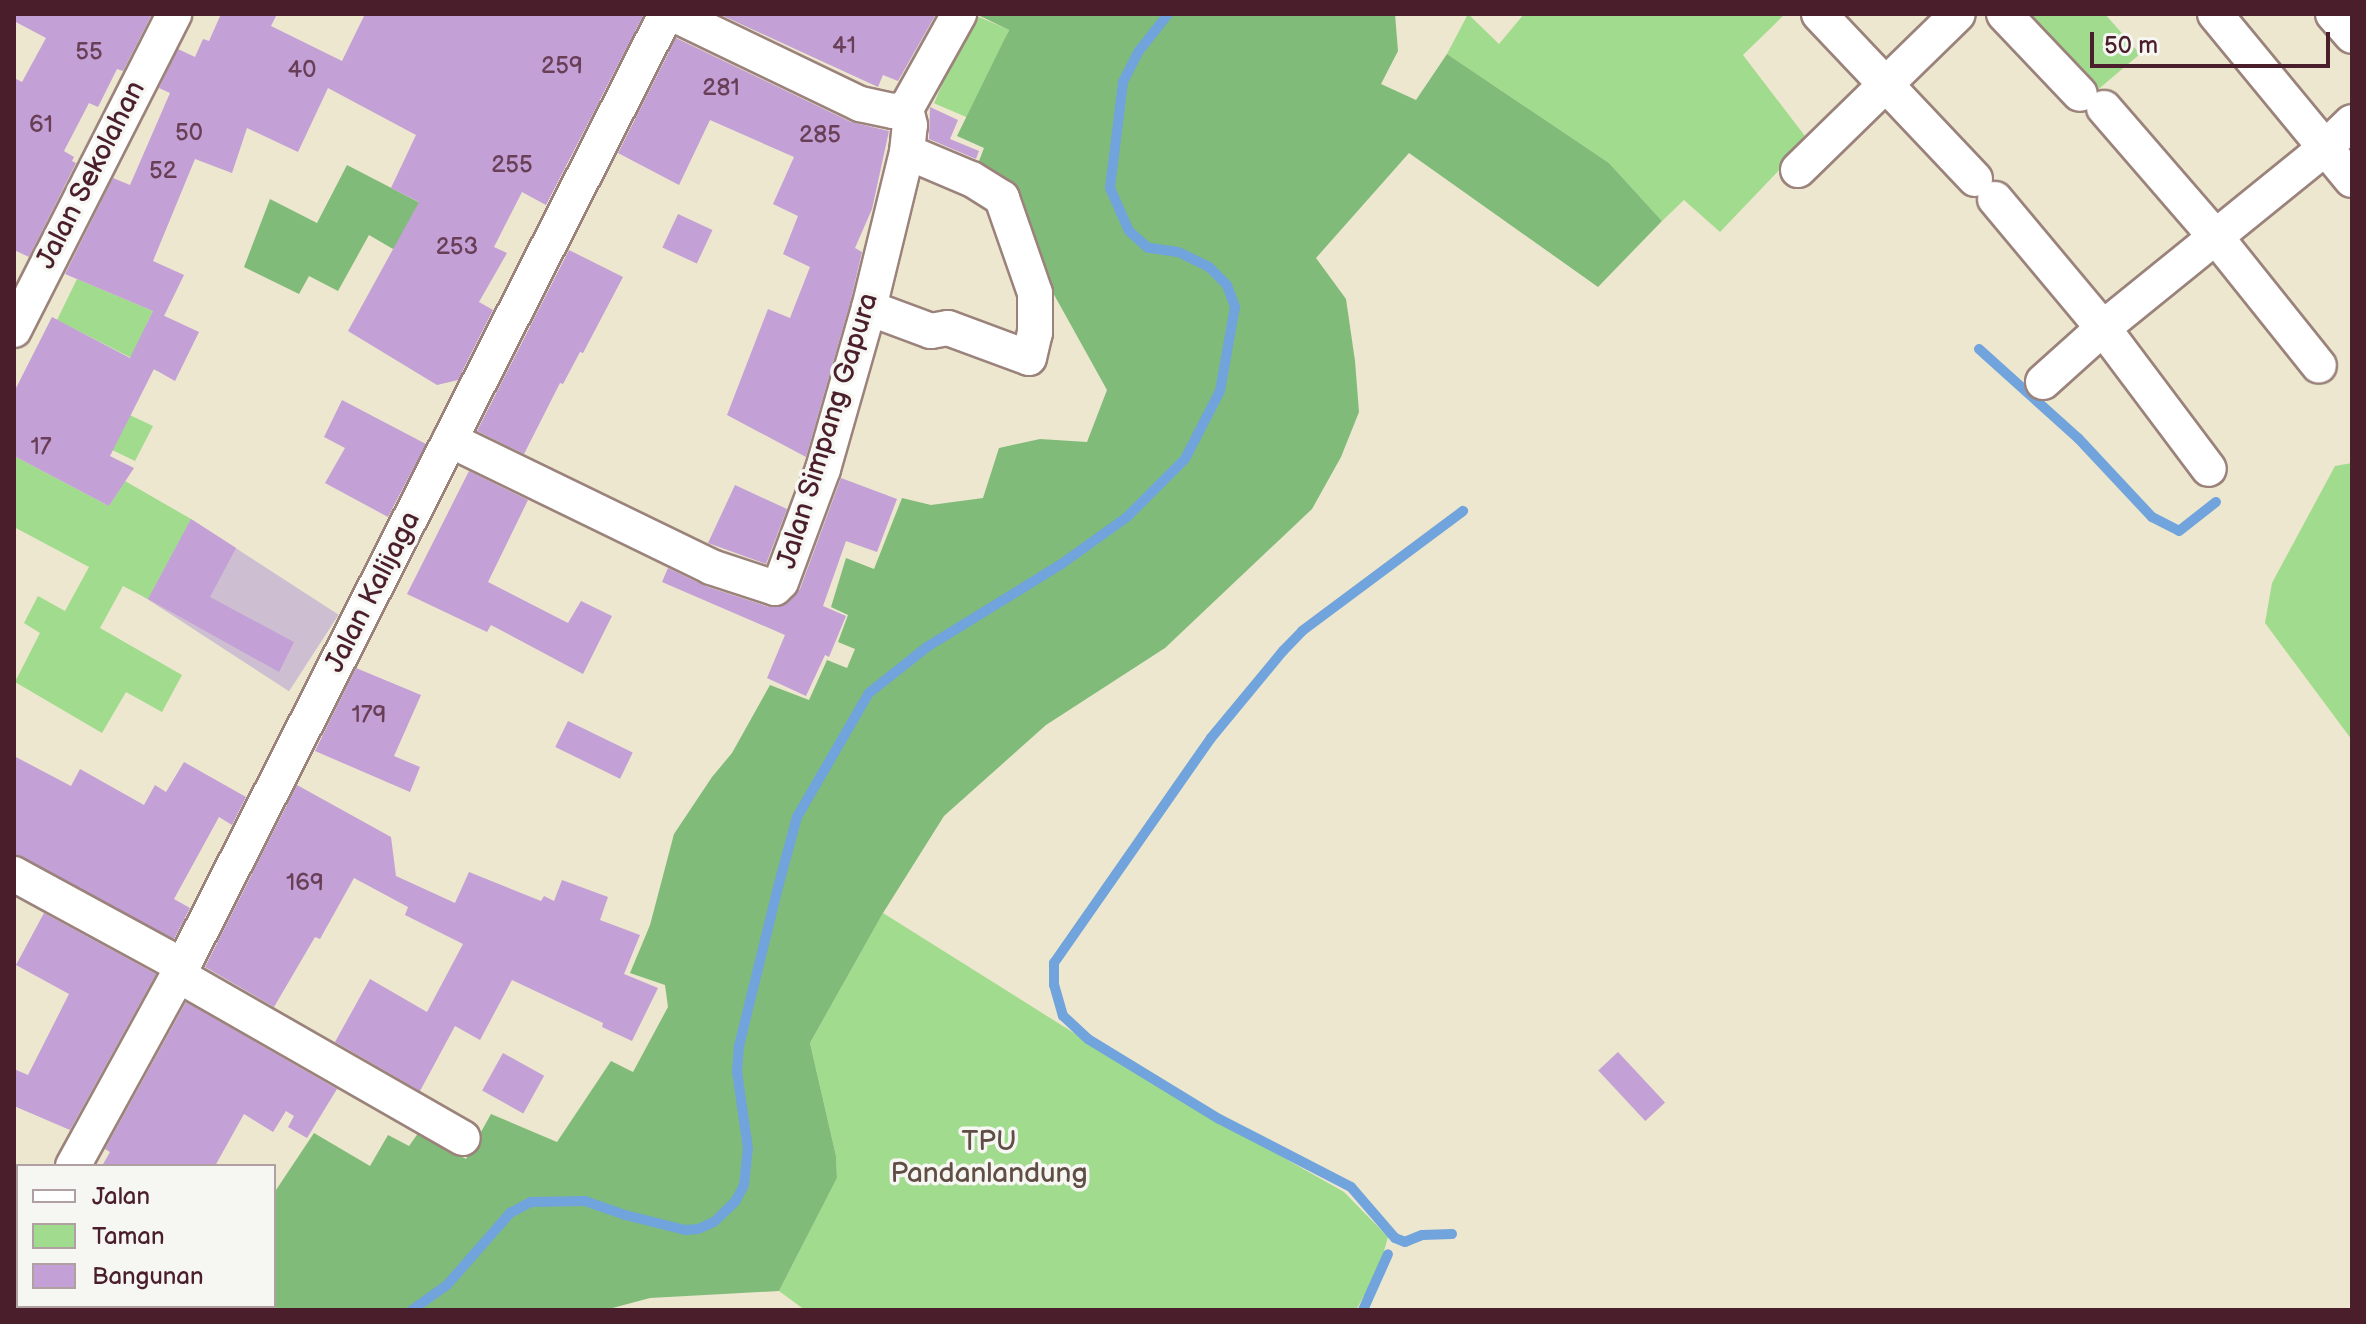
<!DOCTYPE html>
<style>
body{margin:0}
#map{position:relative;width:2366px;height:1324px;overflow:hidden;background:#ece7ce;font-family:"Balsamiq Sans",sans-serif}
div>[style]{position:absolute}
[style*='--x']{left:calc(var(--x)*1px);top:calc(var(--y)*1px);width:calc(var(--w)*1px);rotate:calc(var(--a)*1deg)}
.industrial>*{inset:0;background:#cebed2;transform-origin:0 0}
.green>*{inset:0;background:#a1db8e;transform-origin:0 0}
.forest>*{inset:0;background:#80bb79}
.stream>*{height:10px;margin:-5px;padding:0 5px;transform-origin:5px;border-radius:5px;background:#71a3dc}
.building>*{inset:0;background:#c3a0d5;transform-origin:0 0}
.roads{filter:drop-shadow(2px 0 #9b837c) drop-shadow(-2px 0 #9b837c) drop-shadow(0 2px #9b837c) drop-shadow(0 -2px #9b837c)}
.minor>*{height:34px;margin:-17px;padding:0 17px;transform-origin:17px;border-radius:17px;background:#fff}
span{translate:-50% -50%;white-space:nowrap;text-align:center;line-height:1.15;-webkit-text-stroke:7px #f6f6f2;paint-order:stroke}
.number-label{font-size:24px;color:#683f56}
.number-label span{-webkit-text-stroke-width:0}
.street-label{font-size:28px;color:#4a1f2b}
.park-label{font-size:28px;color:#604e44}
.frame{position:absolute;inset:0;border:16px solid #4a1f2b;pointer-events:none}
.legend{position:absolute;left:16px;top:1164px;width:260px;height:144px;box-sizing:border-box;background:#f6f6f2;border:2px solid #b1a0a2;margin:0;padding:10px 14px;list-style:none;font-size:24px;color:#4a1f2b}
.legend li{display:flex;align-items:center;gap:16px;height:40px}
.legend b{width:40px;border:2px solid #b1a0a2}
.scale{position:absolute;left:2090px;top:32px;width:240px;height:36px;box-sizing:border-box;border:4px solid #4a1f2b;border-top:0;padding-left:10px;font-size:24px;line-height:28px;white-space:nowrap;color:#4a1f2b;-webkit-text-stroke:6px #f6f6f2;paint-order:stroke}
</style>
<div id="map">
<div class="industrial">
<div style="left:191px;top:519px;width:176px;height:91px;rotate:33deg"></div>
</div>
<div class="green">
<div style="left:972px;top:14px;width:40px;height:97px;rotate:23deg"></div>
<div style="clip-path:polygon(1468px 14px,1499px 44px,1524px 14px,1785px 14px,1743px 55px,1808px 140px,1720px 232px,1684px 200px,1662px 221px,1609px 163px,1447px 54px)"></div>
<div style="clip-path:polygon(2019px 14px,2105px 14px,2140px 54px,2095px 92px)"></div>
<div style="clip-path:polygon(77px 279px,153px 311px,147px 323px,174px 337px,157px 371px,57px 320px)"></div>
<div style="clip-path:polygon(100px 401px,153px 426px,135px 461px,71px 430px)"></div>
<div style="clip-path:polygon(14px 456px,109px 506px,125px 481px,191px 519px,148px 599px,123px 586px,100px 628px,182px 675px,162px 712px,126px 692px,102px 733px,15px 682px,40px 633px,24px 623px,38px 596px,65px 611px,89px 567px,14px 527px)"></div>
<div style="clip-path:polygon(2352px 463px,2352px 740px,2265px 623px,2272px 583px,2335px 466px)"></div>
<div style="clip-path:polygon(883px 913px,1171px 1094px,1344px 1192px,1388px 1237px,1379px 1269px,1356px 1310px,805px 1310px,779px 1291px,837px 1178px,836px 1156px,810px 1043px)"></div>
</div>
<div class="forest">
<div style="clip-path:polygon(976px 14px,1395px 14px,1398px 51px,1381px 84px,1416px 100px,1447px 54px,1609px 163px,1662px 221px,1598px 287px,1409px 153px,1316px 258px,1346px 299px,1355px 361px,1359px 412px,1341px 457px,1312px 509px,1165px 648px,1046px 725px,944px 816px,883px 913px,810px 1043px,836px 1156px,837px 1178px,779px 1291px,650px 1298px,605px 1310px,76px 1310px,85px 1306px,274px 1306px,274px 1193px,314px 1133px,370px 1166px,388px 1135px,409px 1146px,419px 1132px,466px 1159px,491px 1114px,557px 1142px,611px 1061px,633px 1072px,668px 1007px,665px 985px,630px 973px,650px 925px,674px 834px,712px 777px,732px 753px,770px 685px,809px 700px,827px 660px,847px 668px,855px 649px,838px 642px,848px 615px,831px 607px,846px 558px,874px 569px,902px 498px,931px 505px,983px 498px,999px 448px,1040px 439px,1087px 442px,1107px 390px,1047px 282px,974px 174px,984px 148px,957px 136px,1009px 30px)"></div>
<div style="clip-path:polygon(347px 165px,428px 207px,393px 249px,369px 235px,338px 291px,309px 276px,299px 294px,244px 267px,270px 199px,317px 223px)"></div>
</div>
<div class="stream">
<div style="--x:1979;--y:349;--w:133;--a:42"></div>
<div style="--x:2078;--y:438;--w:108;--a:46.9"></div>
<div style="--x:2152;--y:517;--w:30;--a:27"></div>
<div style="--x:2179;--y:531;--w:47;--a:-38.1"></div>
<div style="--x:1452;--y:1234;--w:30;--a:178"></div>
<div style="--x:1422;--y:1235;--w:18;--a:158"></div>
<div style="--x:1405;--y:1242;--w:11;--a:-158"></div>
<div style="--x:1395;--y:1238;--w:67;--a:-130.8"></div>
<div style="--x:1351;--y:1187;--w:148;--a:-152.7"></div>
<div style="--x:1219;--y:1119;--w:153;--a:-148.6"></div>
<div style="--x:1088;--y:1039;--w:34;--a:-137"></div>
<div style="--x:1063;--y:1016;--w:32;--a:-106"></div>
<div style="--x:1054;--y:985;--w:22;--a:-90"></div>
<div style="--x:1054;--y:963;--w:274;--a:-55.1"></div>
<div style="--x:1211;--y:738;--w:113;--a:-50.4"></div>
<div style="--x:1283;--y:651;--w:28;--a:-46"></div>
<div style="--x:1302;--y:631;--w:201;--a:-36.7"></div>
<div style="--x:412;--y:1310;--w:43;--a:-35.5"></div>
<div style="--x:447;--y:1285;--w:96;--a:-48.8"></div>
<div style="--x:510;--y:1213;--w:24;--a:-28"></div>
<div style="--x:531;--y:1202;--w:54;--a:-1.1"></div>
<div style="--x:585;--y:1201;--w:42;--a:19.3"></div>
<div style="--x:625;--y:1215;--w:62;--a:14"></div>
<div style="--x:685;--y:1230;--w:13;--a:-4"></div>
<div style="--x:698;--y:1229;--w:17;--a:-24"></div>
<div style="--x:714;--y:1222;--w:29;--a:-44"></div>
<div style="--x:735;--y:1202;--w:19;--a:-62"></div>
<div style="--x:744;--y:1185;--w:36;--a:-84"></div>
<div style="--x:748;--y:1149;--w:78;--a:-98.1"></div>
<div style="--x:737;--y:1072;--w:26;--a:-86"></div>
<div style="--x:739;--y:1046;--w:160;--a:-76.2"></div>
<div style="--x:777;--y:891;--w:77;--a:-74.9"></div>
<div style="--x:797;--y:817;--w:143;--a:-59.9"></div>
<div style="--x:869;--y:693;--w:74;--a:-38.4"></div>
<div style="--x:927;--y:647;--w:156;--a:-31.7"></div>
<div style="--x:1060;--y:565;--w:82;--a:-35.6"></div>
<div style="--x:1127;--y:517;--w:82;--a:-45"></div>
<div style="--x:1185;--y:459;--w:76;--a:-62.8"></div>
<div style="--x:1220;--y:391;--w:85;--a:-79.9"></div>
<div style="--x:1235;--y:307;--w:23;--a:-110"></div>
<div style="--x:1227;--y:285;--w:25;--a:-135"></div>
<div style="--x:1209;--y:267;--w:34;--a:-154"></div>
<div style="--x:1178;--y:252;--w:30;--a:-172"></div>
<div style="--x:1148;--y:248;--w:25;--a:-138"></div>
<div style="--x:1129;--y:231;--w:47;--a:-113.8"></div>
<div style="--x:1110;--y:188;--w:107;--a:-83"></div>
<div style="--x:1123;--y:82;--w:35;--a:-63"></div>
<div style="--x:1139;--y:51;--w:47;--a:-51.9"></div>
<div style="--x:1363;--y:1310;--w:61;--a:-65.9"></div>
</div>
<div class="building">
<div style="clip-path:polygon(14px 14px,152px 14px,123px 71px,117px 69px,98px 107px,89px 103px,64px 151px,74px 157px,72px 161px,76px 163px,29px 257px,14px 250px,14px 78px,22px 82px,46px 38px,14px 21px)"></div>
<div style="clip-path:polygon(221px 14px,277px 14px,271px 26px,342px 61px,365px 14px,644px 14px,546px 205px,522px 192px,494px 247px,507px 253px,479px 302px,493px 310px,458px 380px,437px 385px,348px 331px,419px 202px,391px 188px,416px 135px,328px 88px,298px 152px,247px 128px,232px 173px,195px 159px,153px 261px,184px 275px,164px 316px,156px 312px,199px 332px,175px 381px,154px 369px,110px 456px,134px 468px,109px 506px,14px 456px,14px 392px,52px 317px,130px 358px,153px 311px,65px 274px,113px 178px,130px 185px,170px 93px,159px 88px,178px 49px,195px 57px,203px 39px,209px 41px)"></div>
<div style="clip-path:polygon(719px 14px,936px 14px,898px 81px,883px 75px,878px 87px)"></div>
<div style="clip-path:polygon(676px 38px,851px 122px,889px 131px,872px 209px,855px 248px,862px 252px,850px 303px,806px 457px,727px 415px,768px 309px,790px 318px,810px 267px,783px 254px,798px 216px,773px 204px,794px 157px,710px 120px,679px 185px,618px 153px)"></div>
<div style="clip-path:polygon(930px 107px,958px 120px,950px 139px,979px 151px,976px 159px,929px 139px)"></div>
<div style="left:678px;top:214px;width:38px;height:37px;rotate:25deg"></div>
<div style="clip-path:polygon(569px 250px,623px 277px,583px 353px,580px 352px,563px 384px,560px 383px,524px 454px,477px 431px)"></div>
<div style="clip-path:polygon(342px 400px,426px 444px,388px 517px,325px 483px,345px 448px,324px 437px)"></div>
<div style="clip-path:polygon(469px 471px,528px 500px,488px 582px,568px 623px,581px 601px,612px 616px,583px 674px,491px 625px,487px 632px,407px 594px)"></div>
<div style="clip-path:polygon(841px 478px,897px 499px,877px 552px,846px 541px,823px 606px,846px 616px,829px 657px,825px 655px,806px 696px,767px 678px,785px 635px,662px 582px,668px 568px,705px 586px,769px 607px,788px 603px,800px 589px)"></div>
<div style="clip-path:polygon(735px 485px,787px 509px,766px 564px,708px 543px)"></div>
<div style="clip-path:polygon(191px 519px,236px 548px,210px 597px,294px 642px,279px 672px,148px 599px)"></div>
<div style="clip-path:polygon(356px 668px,421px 695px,394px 756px,420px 767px,410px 792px,315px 751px)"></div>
<div style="left:568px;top:721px;width:72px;height:29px;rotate:26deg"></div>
<div style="clip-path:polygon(14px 756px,71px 786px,80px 769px,144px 805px,155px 785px,166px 792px,184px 762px,246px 797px,232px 825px,219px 817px,174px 899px,190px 908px,174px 939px,14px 854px)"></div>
<div style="clip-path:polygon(297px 785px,391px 837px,396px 876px,455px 903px,469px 872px,541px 901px,544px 896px,554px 901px,562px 880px,608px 897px,600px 920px,640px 935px,624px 974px,658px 988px,632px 1041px,602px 1027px,603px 1023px,512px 980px,480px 1040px,455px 1026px,420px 1091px,335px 1042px,370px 979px,427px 1012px,463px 944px,405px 915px,408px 907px,354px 878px,320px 939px,315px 937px,274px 1007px,205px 967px)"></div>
<div style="clip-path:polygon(44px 913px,156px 974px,70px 1130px,14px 1106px,14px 1069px,28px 1075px,69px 994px,16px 965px)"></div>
<div style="clip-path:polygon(186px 1002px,337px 1089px,307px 1138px,288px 1127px,294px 1116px,286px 1111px,273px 1132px,244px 1114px,215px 1166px,102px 1166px,110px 1152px,105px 1149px)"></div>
<div style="left:1618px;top:1052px;width:69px;height:27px;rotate:47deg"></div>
<div style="left:503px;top:1053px;width:47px;height:43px;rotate:29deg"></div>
</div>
<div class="roads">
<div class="minor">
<div style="--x:673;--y:14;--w:208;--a:25.7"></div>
<div style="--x:860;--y:104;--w:34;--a:12"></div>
<div style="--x:893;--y:111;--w:13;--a:-9"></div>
<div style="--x:1819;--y:14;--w:227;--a:46.6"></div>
<div style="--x:2004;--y:14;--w:110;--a:46.5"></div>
<div style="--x:2215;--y:14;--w:215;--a:50.5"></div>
<div style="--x:2333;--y:14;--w:29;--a:49"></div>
<div style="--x:2104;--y:108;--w:169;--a:49.1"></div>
<div style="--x:2215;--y:236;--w:166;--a:51.3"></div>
<div style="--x:906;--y:109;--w:109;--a:-60.8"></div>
<div style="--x:1798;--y:170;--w:223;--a:-44.3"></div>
<div style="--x:1995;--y:199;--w:168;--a:50.1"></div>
<div style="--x:2103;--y:328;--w:176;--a:53.1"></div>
<div style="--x:869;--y:308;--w:66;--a:20.4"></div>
<div style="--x:931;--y:331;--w:17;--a:-10"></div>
<div style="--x:948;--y:328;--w:86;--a:20.3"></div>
<div style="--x:1029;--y:358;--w:26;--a:-77"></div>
<div style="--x:1035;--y:333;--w:40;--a:-90"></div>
<div style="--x:1035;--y:293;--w:101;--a:-109.2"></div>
<div style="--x:1002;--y:198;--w:36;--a:-148"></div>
<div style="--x:971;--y:179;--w:69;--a:-157.1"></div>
<div style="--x:14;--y:330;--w:354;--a:-63.1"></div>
<div style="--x:2043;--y:382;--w:81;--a:-42"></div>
<div style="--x:2103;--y:328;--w:286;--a:-39"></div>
<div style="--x:2325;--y:148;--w:37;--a:-44"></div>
<div style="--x:450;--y:440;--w:290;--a:25.9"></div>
<div style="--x:711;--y:567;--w:67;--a:18.2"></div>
<div style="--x:775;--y:588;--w:8;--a:-45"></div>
<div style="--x:781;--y:582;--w:121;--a:-69.6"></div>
<div style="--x:823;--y:469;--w:167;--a:-74.1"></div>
<div style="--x:869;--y:308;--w:161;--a:-76.3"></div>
<div style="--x:907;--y:152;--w:27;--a:-84"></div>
<div style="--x:910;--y:125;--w:16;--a:-104"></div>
<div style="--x:14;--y:874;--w:192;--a:28.6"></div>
<div style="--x:178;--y:975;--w:328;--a:29.8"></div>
<div style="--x:73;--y:1166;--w:228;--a:-61.2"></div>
<div style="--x:183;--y:966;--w:1068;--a:-63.1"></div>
<div style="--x:14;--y:1258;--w:6;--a:-51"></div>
</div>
</div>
<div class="number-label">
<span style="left:844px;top:46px">41</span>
<span style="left:89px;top:52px">55</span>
<span style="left:562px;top:66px">259</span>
<span style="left:302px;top:70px">40</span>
<span style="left:721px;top:88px">281</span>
<span style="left:41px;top:125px">61</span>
<span style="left:189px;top:133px">50</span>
<span style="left:820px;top:135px">285</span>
<span style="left:512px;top:165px">255</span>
<span style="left:163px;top:171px">52</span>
<span style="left:457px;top:247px">253</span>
<span style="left:41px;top:447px">17</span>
<span style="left:369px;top:715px">179</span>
<span style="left:305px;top:883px">169</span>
</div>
<div class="street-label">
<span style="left:91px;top:175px;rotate:-63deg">Jalan Sekolahan</span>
<span style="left:828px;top:431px;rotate:-73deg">Jalan Simpang Gapura</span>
<span style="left:373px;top:592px;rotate:-63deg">Jalan Kalijaga</span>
</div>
<div class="park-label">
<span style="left:989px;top:1158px">TPU<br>Pandanlandung</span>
</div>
<div class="frame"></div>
<ul class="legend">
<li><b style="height:10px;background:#fff"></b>Jalan</li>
<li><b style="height:22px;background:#a1db8e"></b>Taman</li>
<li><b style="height:22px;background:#c3a0d5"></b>Bangunan</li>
</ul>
<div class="scale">50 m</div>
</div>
